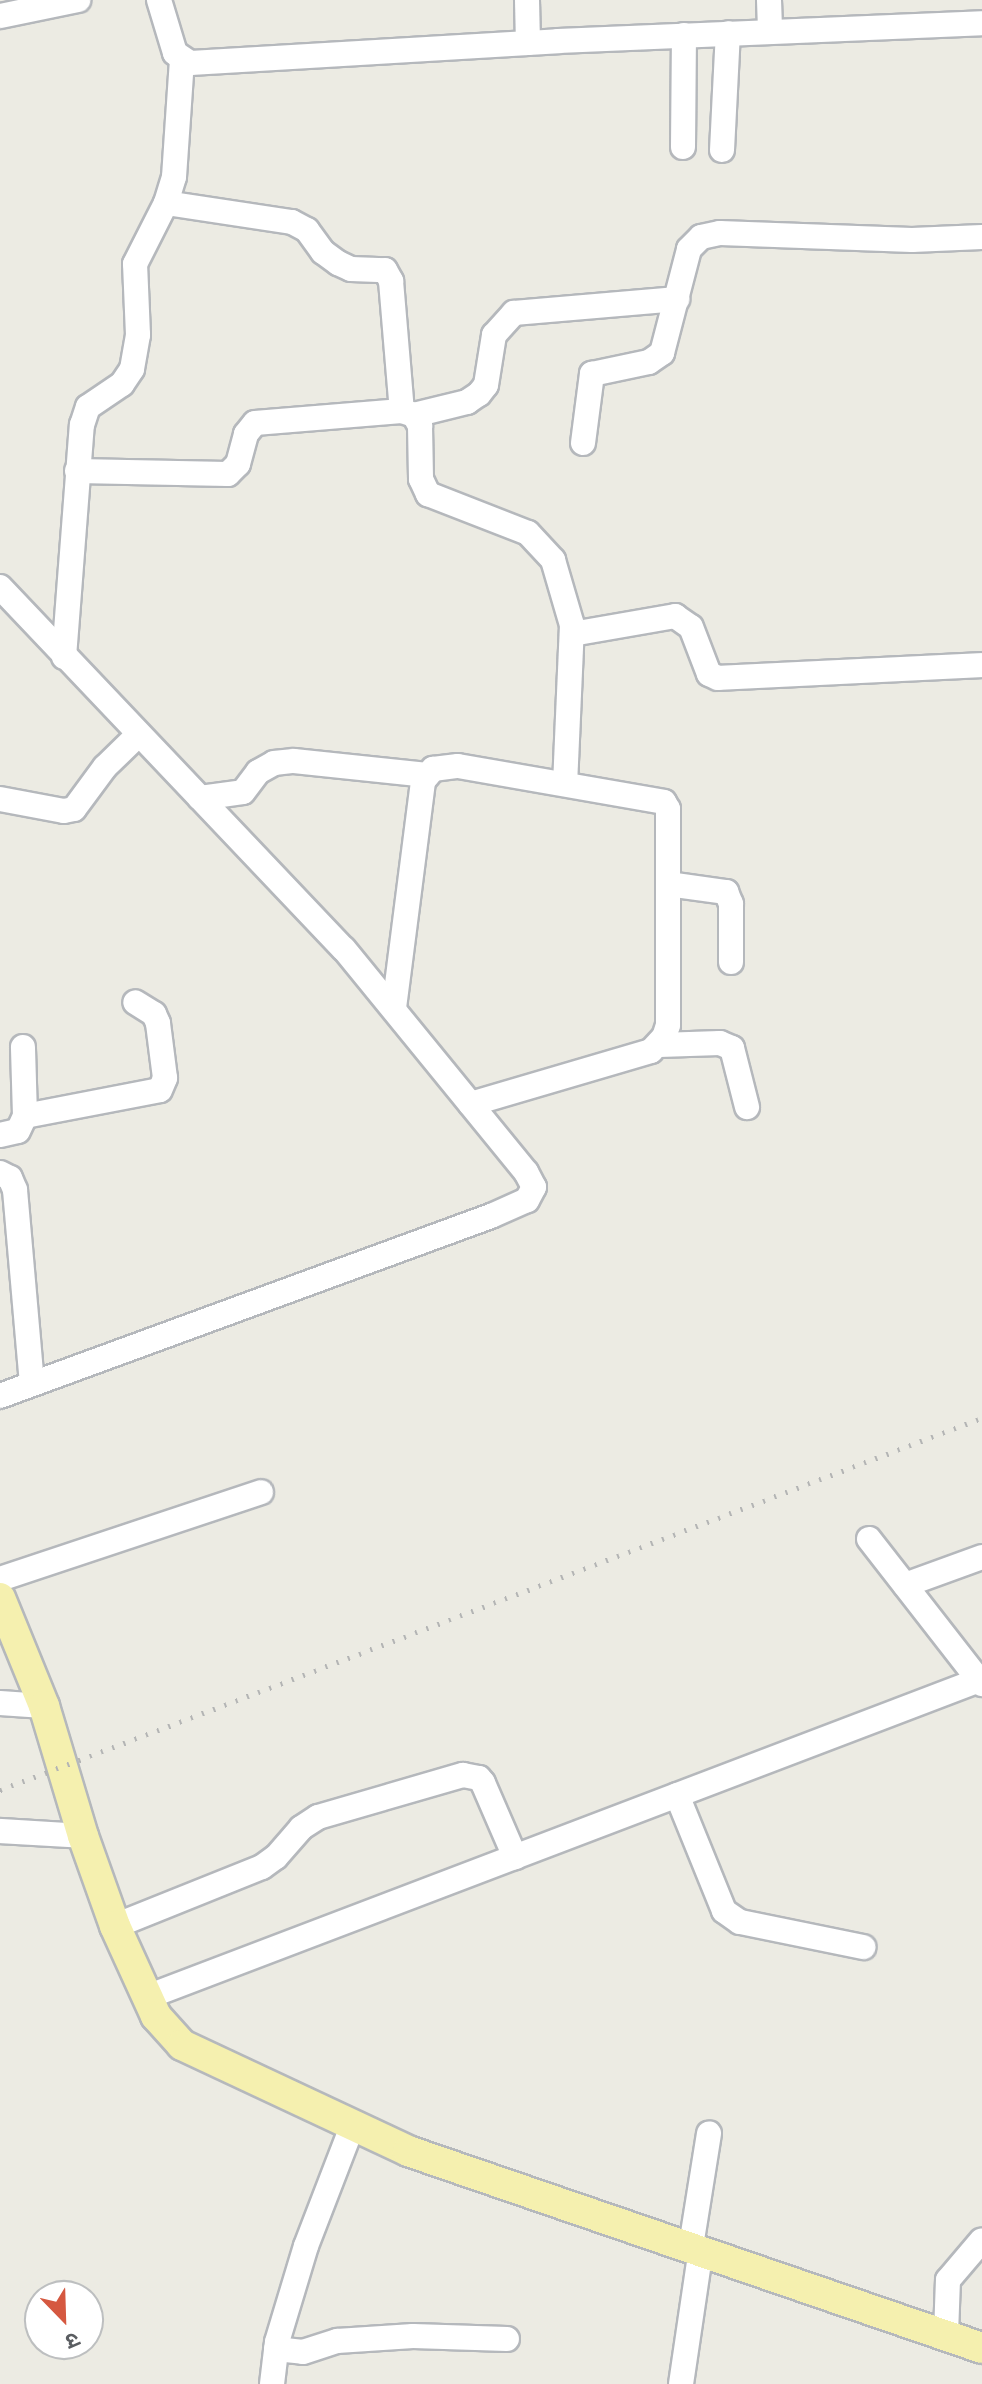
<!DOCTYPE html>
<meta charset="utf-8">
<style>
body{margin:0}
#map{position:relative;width:982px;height:2384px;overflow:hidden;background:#ecebe3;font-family:Rubik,"Noto Sans Devanagari",sans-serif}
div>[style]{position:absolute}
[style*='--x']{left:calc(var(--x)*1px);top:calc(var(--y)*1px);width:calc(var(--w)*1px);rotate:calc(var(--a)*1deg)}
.roads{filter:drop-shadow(2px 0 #b5b8bc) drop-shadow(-2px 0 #b5b8bc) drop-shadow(0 2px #b5b8bc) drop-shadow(0 -2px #b5b8bc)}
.minor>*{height:24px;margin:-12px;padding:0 12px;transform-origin:12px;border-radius:12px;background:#fff}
.major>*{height:30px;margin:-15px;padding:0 15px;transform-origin:15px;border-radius:15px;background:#f5f0af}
.rail>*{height:5px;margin-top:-2.5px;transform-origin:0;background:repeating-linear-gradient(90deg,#b3b4b4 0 2px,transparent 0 12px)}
span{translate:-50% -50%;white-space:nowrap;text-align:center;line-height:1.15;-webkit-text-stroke:6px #fff;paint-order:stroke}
.north{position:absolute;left:24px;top:2280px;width:80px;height:80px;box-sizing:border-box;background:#fff;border:2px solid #bdbfc0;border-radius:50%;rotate:157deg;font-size:22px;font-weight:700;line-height:32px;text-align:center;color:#5b5e62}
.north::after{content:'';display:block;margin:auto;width:28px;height:36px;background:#d55840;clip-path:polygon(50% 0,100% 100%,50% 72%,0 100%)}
</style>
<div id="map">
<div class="roads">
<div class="minor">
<div style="--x:159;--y:0;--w:55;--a:73.2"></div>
<div style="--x:175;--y:53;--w:18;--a:34"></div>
<div style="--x:190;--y:63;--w:369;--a:-3.4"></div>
<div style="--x:558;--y:41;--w:424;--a:-2.4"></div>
<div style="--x:527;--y:0;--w:43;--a:88.7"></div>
<div style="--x:769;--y:0;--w:32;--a:88"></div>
<div style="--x:0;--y:16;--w:80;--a:-11.6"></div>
<div style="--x:683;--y:147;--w:112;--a:-89.5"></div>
<div style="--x:722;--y:150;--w:117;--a:-87.1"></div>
<div style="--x:166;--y:203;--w:127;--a:8.6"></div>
<div style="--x:292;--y:222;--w:17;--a:28"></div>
<div style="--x:307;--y:230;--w:27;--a:54"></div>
<div style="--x:323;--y:252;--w:19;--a:36"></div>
<div style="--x:338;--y:263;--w:14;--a:25"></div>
<div style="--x:351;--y:269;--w:34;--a:2"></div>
<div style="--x:385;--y:270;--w:13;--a:61"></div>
<div style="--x:391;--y:281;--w:130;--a:85.2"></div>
<div style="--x:414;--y:415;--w:55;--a:-13.8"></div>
<div style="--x:467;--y:402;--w:14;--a:-34"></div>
<div style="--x:479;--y:394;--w:11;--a:-52"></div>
<div style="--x:486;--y:385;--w:51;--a:-80.9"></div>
<div style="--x:494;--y:335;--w:30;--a:-48"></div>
<div style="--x:514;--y:313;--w:164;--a:-4.9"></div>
<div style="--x:583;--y:443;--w:70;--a:-82.6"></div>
<div style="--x:592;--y:374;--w:58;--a:-11.9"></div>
<div style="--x:649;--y:362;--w:16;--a:-35"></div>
<div style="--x:662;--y:353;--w:107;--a:-75.4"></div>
<div style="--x:689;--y:249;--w:17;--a:-45"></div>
<div style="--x:701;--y:237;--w:19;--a:-12"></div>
<div style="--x:720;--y:233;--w:192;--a:2.1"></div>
<div style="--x:912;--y:240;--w:70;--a:-2.5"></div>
<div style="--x:77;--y:471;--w:151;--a:1.1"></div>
<div style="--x:228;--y:474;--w:14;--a:-45"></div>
<div style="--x:238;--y:464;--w:31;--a:-75"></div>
<div style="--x:246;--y:434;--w:14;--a:-51"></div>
<div style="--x:255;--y:423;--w:147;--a:-4.7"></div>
<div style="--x:402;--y:411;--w:13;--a:18"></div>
<div style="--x:414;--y:415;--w:13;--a:61"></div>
<div style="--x:420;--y:426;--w:53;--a:88.9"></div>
<div style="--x:421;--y:479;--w:17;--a:65"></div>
<div style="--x:428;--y:494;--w:107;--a:21.3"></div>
<div style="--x:528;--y:533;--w:37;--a:47"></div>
<div style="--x:553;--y:560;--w:68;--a:73.7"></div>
<div style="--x:572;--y:625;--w:159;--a:92.5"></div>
<div style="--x:0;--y:587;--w:499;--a:46.5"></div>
<div style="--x:344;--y:949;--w:288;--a:50.8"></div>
<div style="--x:526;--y:1172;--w:17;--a:62"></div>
<div style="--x:534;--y:1187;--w:15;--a:118"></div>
<div style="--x:527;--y:1200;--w:39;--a:156"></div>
<div style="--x:491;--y:1216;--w:523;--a:159.87"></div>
<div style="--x:572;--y:634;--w:105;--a:-9.9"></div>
<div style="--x:675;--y:616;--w:19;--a:35"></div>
<div style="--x:691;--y:627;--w:50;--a:69"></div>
<div style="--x:709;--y:674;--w:10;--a:24"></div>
<div style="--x:718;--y:678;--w:264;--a:-2.8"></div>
<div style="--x:64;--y:657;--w:233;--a:-85.6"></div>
<div style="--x:82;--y:425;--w:19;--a:-72"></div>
<div style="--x:88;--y:407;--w:41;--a:-34.1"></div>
<div style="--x:122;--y:384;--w:18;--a:-56"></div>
<div style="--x:132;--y:369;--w:35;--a:-80"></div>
<div style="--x:138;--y:335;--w:71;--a:-92.4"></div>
<div style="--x:135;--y:264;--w:68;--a:-63.1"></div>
<div style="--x:166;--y:203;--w:27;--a:-73"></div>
<div style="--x:174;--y:177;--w:116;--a:-86.1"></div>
<div style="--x:200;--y:798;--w:43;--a:-7.9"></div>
<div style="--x:243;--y:792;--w:25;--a:-53"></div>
<div style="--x:258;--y:772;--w:18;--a:-29"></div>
<div style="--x:274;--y:763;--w:20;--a:-6"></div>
<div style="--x:294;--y:761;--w:134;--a:6"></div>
<div style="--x:0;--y:799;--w:65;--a:10.6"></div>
<div style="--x:64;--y:811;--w:10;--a:-11"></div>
<div style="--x:74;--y:809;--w:52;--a:-53.6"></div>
<div style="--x:105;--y:767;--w:46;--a:-44.1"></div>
<div style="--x:668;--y:884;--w:59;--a:7.9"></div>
<div style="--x:726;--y:892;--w:13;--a:67"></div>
<div style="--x:731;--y:904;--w:58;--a:90"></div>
<div style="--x:394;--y:1008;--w:229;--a:-82.7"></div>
<div style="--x:423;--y:781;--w:16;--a:-50"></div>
<div style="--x:433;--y:769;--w:25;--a:-7"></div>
<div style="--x:458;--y:766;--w:209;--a:9.9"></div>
<div style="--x:664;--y:802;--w:8;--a:60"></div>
<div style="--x:668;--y:809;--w:216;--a:90"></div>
<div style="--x:668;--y:1025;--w:13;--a:108"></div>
<div style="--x:664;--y:1037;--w:19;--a:133"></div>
<div style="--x:651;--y:1051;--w:188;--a:163.6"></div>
<div style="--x:659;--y:1045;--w:61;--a:-1.9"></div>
<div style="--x:720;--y:1043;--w:13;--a:23"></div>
<div style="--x:732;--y:1048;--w:61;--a:75.7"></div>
<div style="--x:25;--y:1116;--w:137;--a:-10.9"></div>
<div style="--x:160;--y:1090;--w:13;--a:-67"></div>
<div style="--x:165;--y:1078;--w:55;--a:-97.3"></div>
<div style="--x:158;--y:1023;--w:10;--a:-114"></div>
<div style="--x:154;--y:1014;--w:22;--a:-148"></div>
<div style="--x:0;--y:1135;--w:18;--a:-13"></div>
<div style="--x:18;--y:1131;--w:17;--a:-65"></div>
<div style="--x:25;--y:1116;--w:69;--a:-91.7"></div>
<div style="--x:0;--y:1173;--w:11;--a:27"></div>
<div style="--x:10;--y:1178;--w:13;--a:67"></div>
<div style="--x:15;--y:1190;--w:194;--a:85"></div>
<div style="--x:869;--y:1539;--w:184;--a:52.1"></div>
<div style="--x:0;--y:1579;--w:275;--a:-18.4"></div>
<div style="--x:905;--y:1585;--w:82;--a:-20"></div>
<div style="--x:0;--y:1703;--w:44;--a:3.9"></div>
<div style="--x:677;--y:1795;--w:125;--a:67.9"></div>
<div style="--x:724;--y:1911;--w:19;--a:35"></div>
<div style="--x:740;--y:1922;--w:126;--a:11.5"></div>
<div style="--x:0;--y:1831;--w:83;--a:3.4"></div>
<div style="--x:115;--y:1926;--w:158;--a:-21.9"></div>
<div style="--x:262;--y:1867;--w:17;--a:-36"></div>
<div style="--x:276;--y:1857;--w:38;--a:-49"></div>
<div style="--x:301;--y:1828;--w:20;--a:-33"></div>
<div style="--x:318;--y:1817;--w:151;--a:-16.2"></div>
<div style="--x:463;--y:1775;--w:16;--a:11"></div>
<div style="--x:479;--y:1778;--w:6;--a:51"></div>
<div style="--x:483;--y:1783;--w:81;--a:66.6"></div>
<div style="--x:147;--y:1997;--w:894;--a:-20.85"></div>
<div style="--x:691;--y:2246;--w:114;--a:-80.9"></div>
<div style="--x:946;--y:2334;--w:54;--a:-87.9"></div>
<div style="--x:948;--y:2280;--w:52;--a:-49.6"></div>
<div style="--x:276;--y:2349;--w:27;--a:6"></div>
<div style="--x:303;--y:2352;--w:36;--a:-18"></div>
<div style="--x:337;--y:2341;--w:76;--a:-3.8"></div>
<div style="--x:413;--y:2336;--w:94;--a:1.8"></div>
<div style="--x:272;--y:2384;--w:42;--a:-83.2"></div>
<div style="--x:277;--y:2342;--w:100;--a:-73.2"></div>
<div style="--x:306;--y:2246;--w:128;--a:-68.9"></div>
<div style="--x:681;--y:2384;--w:136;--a:-81.6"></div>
</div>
<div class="major">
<div style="--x:0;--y:1598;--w:117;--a:67.8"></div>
<div style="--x:44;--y:1706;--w:136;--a:73.3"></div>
<div style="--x:83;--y:1836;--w:96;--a:70.4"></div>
<div style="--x:115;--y:1926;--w:99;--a:65.5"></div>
<div style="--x:156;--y:2016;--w:39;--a:48"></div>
<div style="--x:182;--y:2045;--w:250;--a:25.1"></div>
<div style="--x:408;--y:2151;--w:607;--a:18.94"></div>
</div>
</div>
<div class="rail">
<div style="--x:0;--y:1790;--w:1050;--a:-20.75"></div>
</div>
<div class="north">उ</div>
</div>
